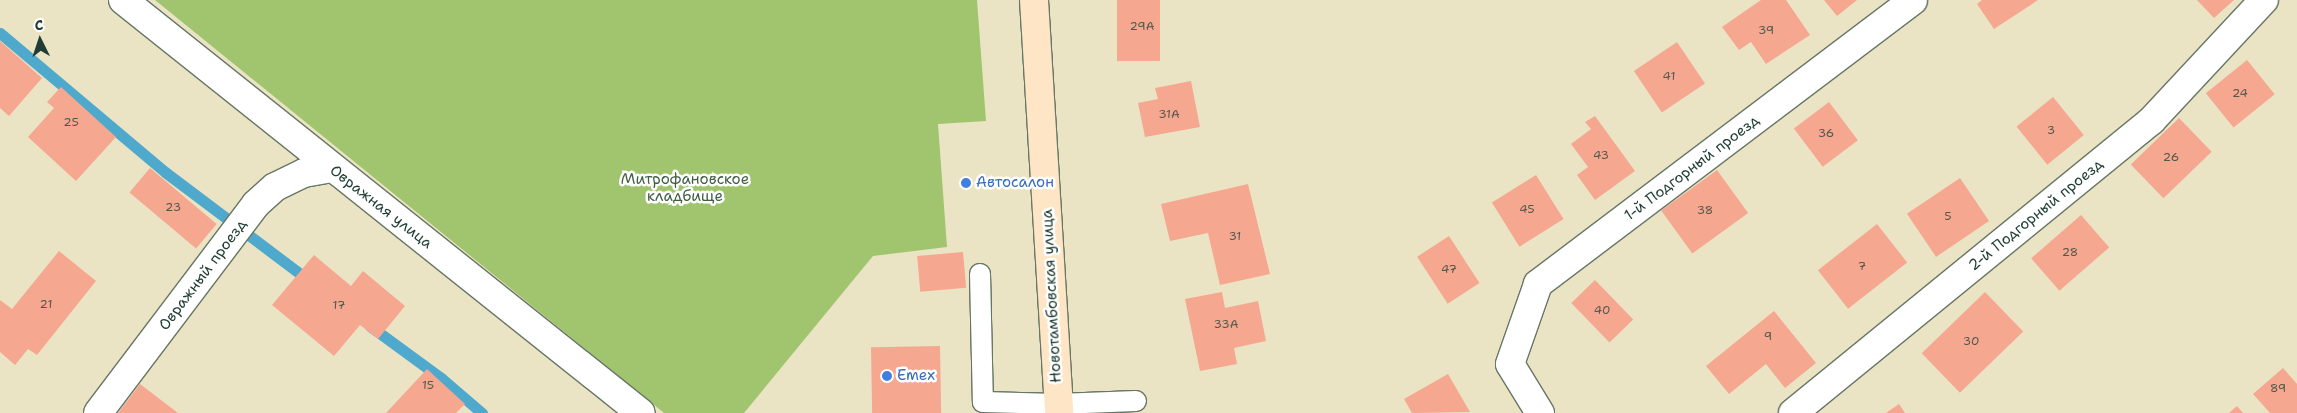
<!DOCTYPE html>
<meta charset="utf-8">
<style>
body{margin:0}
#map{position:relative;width:2297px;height:413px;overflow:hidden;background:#ebe4c4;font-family:"Shantell Sans",sans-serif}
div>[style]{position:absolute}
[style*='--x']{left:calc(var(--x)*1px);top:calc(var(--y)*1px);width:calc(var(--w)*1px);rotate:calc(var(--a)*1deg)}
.green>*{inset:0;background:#a1c56e}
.stream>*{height:11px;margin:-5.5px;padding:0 5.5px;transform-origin:5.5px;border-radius:5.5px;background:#4fa9cd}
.building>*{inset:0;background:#f5a790;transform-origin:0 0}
.roads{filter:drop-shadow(1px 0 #676) drop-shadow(-1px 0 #676) drop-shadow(0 1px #676) drop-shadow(0 -1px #676)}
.service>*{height:20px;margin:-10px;padding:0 10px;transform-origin:10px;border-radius:10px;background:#fff}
.minor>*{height:28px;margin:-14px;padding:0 14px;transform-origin:14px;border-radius:14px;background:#fff}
.secondary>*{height:28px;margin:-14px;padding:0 14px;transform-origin:14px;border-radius:14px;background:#fde5c5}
.dots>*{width:14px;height:14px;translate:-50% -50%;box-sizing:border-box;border:2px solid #fff;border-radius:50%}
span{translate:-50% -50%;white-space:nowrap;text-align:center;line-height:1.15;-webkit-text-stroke:5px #fff;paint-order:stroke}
.number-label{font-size:12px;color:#54584b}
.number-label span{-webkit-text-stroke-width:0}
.street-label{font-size:15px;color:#1f3d34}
.park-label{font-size:15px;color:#405f42}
.shop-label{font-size:15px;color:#366cbe}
.left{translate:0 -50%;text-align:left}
.north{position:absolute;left:15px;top:15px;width:50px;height:50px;-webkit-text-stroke:4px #fff;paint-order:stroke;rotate:356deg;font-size:14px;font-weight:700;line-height:20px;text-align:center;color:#1f3d34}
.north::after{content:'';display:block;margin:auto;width:18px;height:22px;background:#1f3d34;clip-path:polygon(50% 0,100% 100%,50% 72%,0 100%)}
</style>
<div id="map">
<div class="green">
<div style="clip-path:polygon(155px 0,977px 0,986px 121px,938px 124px,947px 247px,873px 256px,744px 413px,664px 413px)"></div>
</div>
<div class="stream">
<div style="--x:0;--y:33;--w:216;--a:40.1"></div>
<div style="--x:165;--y:172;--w:183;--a:37"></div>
<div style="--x:370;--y:326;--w:88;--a:36.2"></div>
<div style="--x:441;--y:378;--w:54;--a:40.5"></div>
</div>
<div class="building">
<div style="left:1117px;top:0;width:43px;height:61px"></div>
<div style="clip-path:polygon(1761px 0,1786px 0,1810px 35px,1766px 64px,1751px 42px,1739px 50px,1722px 27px)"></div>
<div style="clip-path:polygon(1824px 0,1857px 0,1837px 16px)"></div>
<div style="clip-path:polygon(1982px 0,2038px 0,1994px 29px,1977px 4px)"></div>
<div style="clip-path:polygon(2197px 0,2234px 0,2214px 18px)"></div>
<div style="clip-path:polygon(0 41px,42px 78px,9px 116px,0 108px)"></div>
<div style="left:1677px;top:42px;width:50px;height:52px;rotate:56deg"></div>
<div style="left:2247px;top:60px;width:44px;height:53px;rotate:51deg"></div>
<div style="clip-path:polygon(1191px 81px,1200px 127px,1145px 137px,1138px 103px,1158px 99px,1155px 88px)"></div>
<div style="clip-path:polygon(61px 87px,116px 137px,76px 181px,28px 137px,54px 108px,47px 102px)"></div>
<div style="left:2053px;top:97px;width:49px;height:47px;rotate:51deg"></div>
<div style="left:1829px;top:102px;width:48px;height:44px;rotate:53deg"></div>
<div style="clip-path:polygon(1595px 116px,1635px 171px,1595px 200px,1577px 175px,1588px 167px,1571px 144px,1591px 129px,1585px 122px)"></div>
<div style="left:2179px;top:118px;width:47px;height:67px;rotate:46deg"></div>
<div style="left:150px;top:168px;width:87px;height:32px;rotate:40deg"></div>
<div style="left:1717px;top:170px;width:53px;height:69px;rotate:54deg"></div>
<div style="left:1536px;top:175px;width:52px;height:52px;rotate:58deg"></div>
<div style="left:1960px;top:178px;width:52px;height:64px;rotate:56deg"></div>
<div style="clip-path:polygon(1248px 184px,1270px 274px,1220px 285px,1208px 233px,1170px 241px,1161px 204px)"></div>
<div style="left:2081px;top:215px;width:43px;height:66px;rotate:49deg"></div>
<div style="left:1877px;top:224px;width:49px;height:75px;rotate:52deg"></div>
<div style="left:1449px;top:236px;width:56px;height:38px;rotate:57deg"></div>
<div style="clip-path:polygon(59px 251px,96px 281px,37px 355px,28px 349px,15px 365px,0 352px,0 300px,12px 309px)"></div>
<div style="left:963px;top:252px;width:36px;height:46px;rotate:85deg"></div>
<div style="clip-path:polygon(314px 255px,351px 286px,363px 271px,405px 306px,378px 339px,360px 325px,334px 356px,272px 305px)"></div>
<div style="left:1595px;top:280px;width:55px;height:33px;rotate:46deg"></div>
<div style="clip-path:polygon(1222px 292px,1225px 308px,1258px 301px,1266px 341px,1234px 348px,1237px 364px,1200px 371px,1185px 299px)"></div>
<div style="left:1985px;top:292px;width:55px;height:88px;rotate:46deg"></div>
<div style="clip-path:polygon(1774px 311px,1816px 363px,1785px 388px,1766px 364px,1729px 394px,1706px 366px)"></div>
<div style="left:940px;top:346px;width:67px;height:69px;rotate:89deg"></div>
<div style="clip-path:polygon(2283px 368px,2297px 384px,2297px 413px,2270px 413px,2253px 394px)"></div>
<div style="clip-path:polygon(427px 369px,465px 404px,456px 413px,386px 413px)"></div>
<div style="clip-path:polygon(1448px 374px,1470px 412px,1412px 413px,1404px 399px)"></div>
<div style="clip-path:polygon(140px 384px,178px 413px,118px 413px)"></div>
<div style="clip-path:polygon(1899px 404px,1905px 413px,1886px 413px)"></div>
<div style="clip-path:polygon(2237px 406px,2243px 413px,2229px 413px)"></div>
</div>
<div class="roads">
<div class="service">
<div style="--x:980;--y:274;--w:128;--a:88.7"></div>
<div style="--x:983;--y:402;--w:75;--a:1.5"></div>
<div style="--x:1058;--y:404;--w:78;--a:-2.2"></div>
</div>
<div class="minor">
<div style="--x:123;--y:0;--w:662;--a:38.57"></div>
<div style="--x:98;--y:413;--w:262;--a:-52.9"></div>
<div style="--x:256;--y:204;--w:25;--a:-42"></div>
<div style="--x:275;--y:187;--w:32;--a:-26"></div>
<div style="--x:304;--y:173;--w:27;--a:-10"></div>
<div style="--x:1540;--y:413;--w:57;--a:-121.5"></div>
<div style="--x:1510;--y:364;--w:85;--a:-70.7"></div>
<div style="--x:1538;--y:284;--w:470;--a:-37.1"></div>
<div style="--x:1793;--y:413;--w:463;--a:-39.2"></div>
<div style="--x:2152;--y:120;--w:164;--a:-47"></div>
</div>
<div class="secondary">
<div style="--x:1034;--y:0;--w:414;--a:86.5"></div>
</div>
</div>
<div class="dots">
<div style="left:966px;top:183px;background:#3f7fe0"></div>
<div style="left:887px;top:376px;background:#3f7fe0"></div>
</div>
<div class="number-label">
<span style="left:1142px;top:27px">29А</span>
<span style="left:1766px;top:31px">39</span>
<span style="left:1669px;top:77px">41</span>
<span style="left:2240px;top:94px">24</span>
<span style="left:1169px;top:115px">31А</span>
<span style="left:71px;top:123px">25</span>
<span style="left:2051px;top:131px">3</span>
<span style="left:1826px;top:134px">36</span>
<span style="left:1601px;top:156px">43</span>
<span style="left:2171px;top:158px">26</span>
<span style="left:173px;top:208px">23</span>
<span style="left:1527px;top:210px">45</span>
<span style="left:1705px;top:211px">38</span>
<span style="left:1948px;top:217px">5</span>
<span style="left:1235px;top:237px">31</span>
<span style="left:2070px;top:253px">28</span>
<span style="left:1862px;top:267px">7</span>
<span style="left:1449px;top:270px">47</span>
<span style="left:46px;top:305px">21</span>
<span style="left:339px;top:306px">17</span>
<span style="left:1602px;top:311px">40</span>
<span style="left:1226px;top:325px">33А</span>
<span style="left:1768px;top:337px">9</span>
<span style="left:1971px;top:342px">30</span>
<span style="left:428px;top:386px">15</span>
<span style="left:2278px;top:389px">89</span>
</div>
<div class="street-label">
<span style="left:1692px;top:168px;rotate:-37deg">1-й Подгорный проезд</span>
<span style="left:381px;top:207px;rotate:38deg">Овражная улица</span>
<span style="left:2036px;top:215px;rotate:-39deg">2-й Подгорный проезд</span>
<span style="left:203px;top:275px;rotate:-53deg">Овражный проезд</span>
<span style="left:1052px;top:296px;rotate:-93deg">Новотамбовская улица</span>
</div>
<div class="park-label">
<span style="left:685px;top:188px">Митрофановское<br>кладбище</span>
</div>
<div class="shop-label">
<span class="left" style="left:976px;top:183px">Автосалон</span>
<span class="left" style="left:897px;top:376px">Emex</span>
</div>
<div class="north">С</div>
</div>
